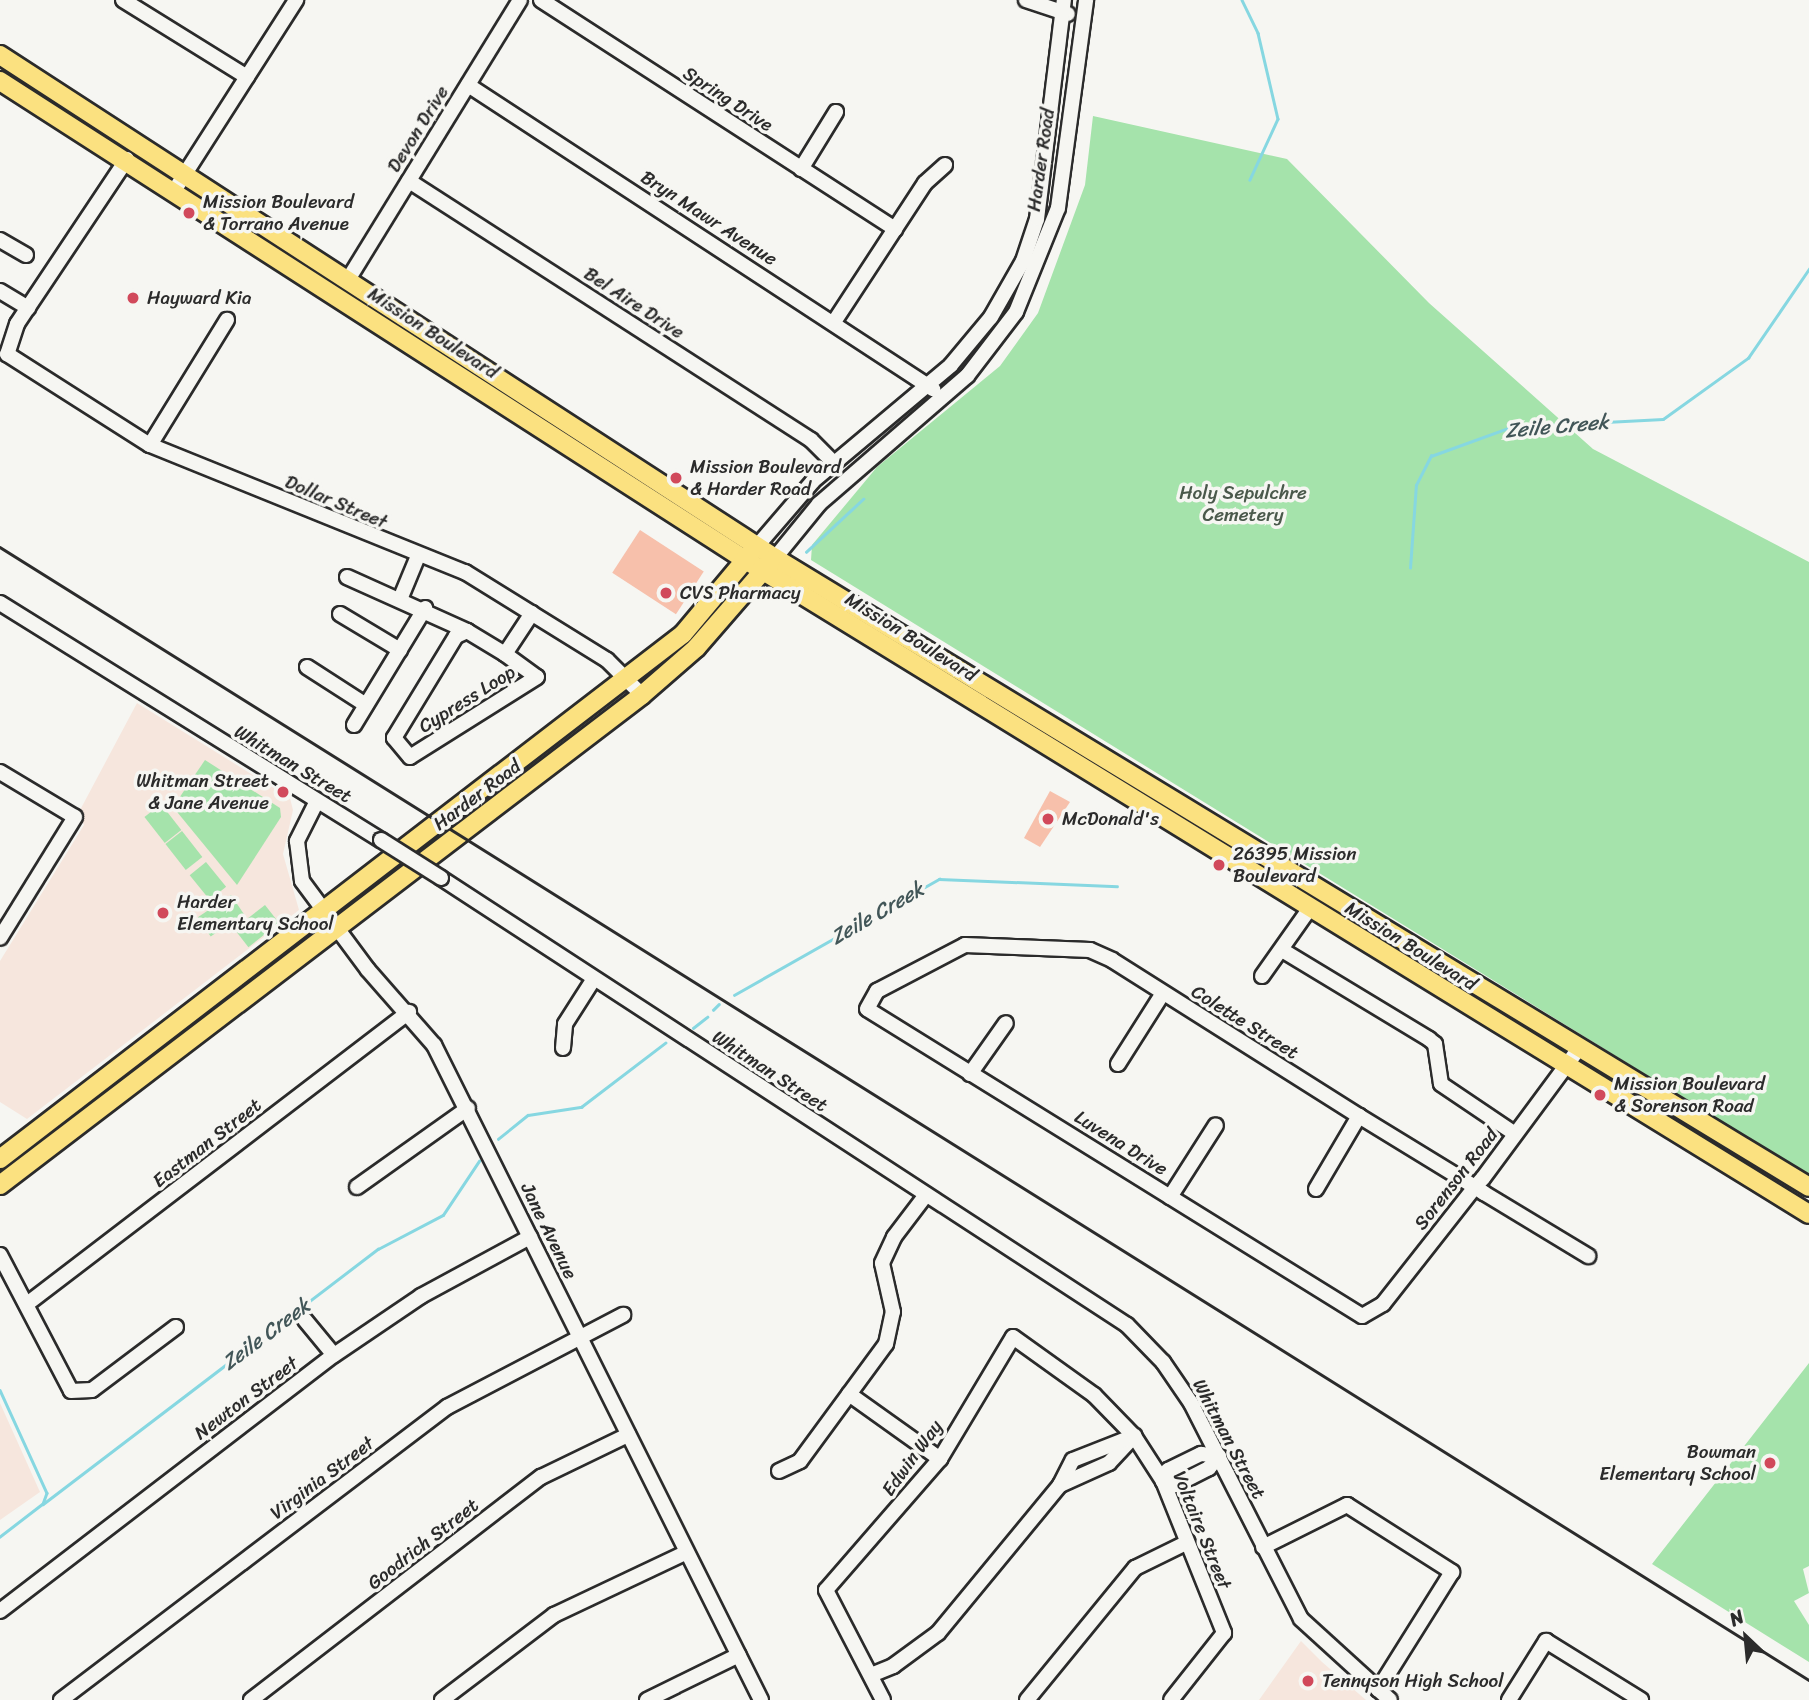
<!DOCTYPE html>
<style>
body{margin:0}
#map{position:relative;width:1809px;height:1700px;overflow:hidden;background:#f6f6f2;font-family:Sriracha,sans-serif}
div>[style]{position:absolute}
[style*='--x']{left:calc(var(--x)*1px);top:calc(var(--y)*1px);width:calc(var(--w)*1px);rotate:calc(var(--a)*1deg)}
.built>*{inset:0;background:#f6e6dd}
.green>*{inset:0;background:#a5e3ab;transform-origin:0 0}
.stream>*{height:2.5px;margin:-1.25px;padding:0 1.25px;transform-origin:1.25px;border-radius:1.25px;background:#86d7e1}
.building>*{inset:0;background:#f7c0ab;transform-origin:0 0}
.roads{filter:drop-shadow(2px 0 #2b2b2b) drop-shadow(-2px 0 #2b2b2b) drop-shadow(0 2px #2b2b2b) drop-shadow(0 -2px #2b2b2b)}
.minor>*{height:14px;margin:-7px;padding:0 7px;transform-origin:7px;border-radius:7px;background:#f6f6f2}
.major>*{height:18px;margin:-9px;padding:0 9px;transform-origin:9px;border-radius:9px;background:#fbe180}
.rail>*{height:2.5px;margin:-1.25px;padding:0 1.25px;transform-origin:1.25px;border-radius:1.25px;background:#2b2b2b}
.bridges{filter:drop-shadow(2px 0 #2b2b2b) drop-shadow(-2px 0 #2b2b2b) drop-shadow(0 2px #2b2b2b) drop-shadow(0 -2px #2b2b2b)}
.minor-bridge>*{height:14px;margin:-7px;padding:0 7px;transform-origin:7px;border-radius:7px;background:#f6f6f2}
.dots>*{width:19px;height:19px;translate:-50% -50%;box-sizing:border-box;border:4px solid #f6f6f2;border-radius:50%}
span{translate:-50% -50%;white-space:nowrap;text-align:center;line-height:1.15;-webkit-text-stroke:7px #f6f6f2;paint-order:stroke}
.street-label{font-size:19px;color:#2b2b2b}
.poi-label{font-size:19px;color:#2b2b2b}
.left{translate:0 -50%;text-align:left}
.right{translate:-100% -50%;text-align:right}
.park-label{font-size:19px;color:#4a594b}
.water-label{font-size:21px;color:#425658;font-style:italic}
.north{position:absolute;left:1711px;top:1602px;width:70px;height:70px;-webkit-text-stroke:5px #f6f6f2;paint-order:stroke;rotate:334deg;font-size:19px;font-weight:700;line-height:28px;text-align:center;color:#2b2b2b}
.north::after{content:'';display:block;margin:auto;width:24px;height:32px;background:#2b2b2b;clip-path:polygon(50% 0,100% 100%,50% 72%,0 100%)}
</style>
<div id="map">
<div class="built">
<div style="clip-path:polygon(137px 703px,290px 798px,293px 810px,283px 854px,299px 910px,27px 1119px,0 1102px,0 961px,84px 825px,79px 812px)"></div>
<div style="clip-path:polygon(0 1403px,40px 1492px,0 1520px)"></div>
<div style="clip-path:polygon(1301px 1641px,1322px 1662px,1366px 1700px,1259px 1700px)"></div>
</div>
<div class="green">
<div style="clip-path:polygon(1093px 116px,1287px 159px,1429px 303px,1593px 449px,1809px 562px,1809px 1175px,811px 560px,812px 545px,877px 467px,1000px 366px,1038px 313px,1085px 185px)"></div>
<div style="clip-path:polygon(205px 760px,280px 808px,281px 817px,237px 885px,173px 807px)"></div>
<div style="left:161px;top:804px;width:33px;height:21px;rotate:52deg"></div>
<div style="left:182px;top:831px;width:33px;height:21px;rotate:52deg"></div>
<div style="left:206px;top:862px;width:32px;height:21px;rotate:51deg"></div>
<div style="left:231px;top:895px;width:23px;height:40px;rotate:56deg"></div>
<div style="left:265px;top:905px;width:23px;height:39px;rotate:52deg"></div>
<div style="clip-path:polygon(1809px 1363px,1809px 1566px,1803px 1569px,1809px 1593px,1794px 1601px,1809px 1625px,1809px 1662px,1652px 1564px)"></div>
</div>
<div class="stream">
<div style="--x:1242;--y:0;--w:37;--a:64"></div>
<div style="--x:1258;--y:33;--w:88;--a:76.9"></div>
<div style="--x:1278;--y:119;--w:67;--a:114.7"></div>
<div style="--x:806;--y:552;--w:78;--a:-42.9"></div>
<div style="--x:1410;--y:568;--w:83;--a:-85.9"></div>
<div style="--x:1416;--y:485;--w:33;--a:-63"></div>
<div style="--x:1431;--y:456;--w:85;--a:-19.9"></div>
<div style="--x:1511;--y:427;--w:152;--a:-3"></div>
<div style="--x:1663;--y:419;--w:105;--a:-35.7"></div>
<div style="--x:1748;--y:358;--w:108;--a:-55.6"></div>
<div style="--x:734;--y:995;--w:236;--a:-29.5"></div>
<div style="--x:939;--y:879;--w:178;--a:2.3"></div>
<div style="--x:713;--y:1010;--w:8;--a:-45"></div>
<div style="--x:693;--y:1028;--w:18;--a:-38"></div>
<div style="--x:498;--y:1139;--w:38;--a:-39"></div>
<div style="--x:528;--y:1115;--w:54;--a:-8.6"></div>
<div style="--x:581;--y:1107;--w:106;--a:-37.3"></div>
<div style="--x:0;--y:1390;--w:113;--a:65.5"></div>
<div style="--x:47;--y:1493;--w:12;--a:110"></div>
<div style="--x:43;--y:1504;--w:54;--a:142.5"></div>
<div style="--x:43;--y:1504;--w:421;--a:-37.3"></div>
<div style="--x:378;--y:1249;--w:73;--a:-27.6"></div>
<div style="--x:443;--y:1215;--w:65;--a:-56.3"></div>
</div>
<div class="building">
<div style="left:640px;top:530px;width:76px;height:51px;rotate:33deg"></div>
<div style="clip-path:polygon(1050px 791px,1070px 802px,1040px 847px,1024px 838px)"></div>
</div>
<div class="roads">
<div class="minor">
<div style="--x:123;--y:0;--w:146;--a:31.8"></div>
<div style="--x:541;--y:0;--w:422;--a:32.9"></div>
<div style="--x:1026;--y:0;--w:44;--a:18.4"></div>
<div style="--x:468;--y:85;--w:556;--a:33.18"></div>
<div style="--x:127;--y:159;--w:198;--a:123.7"></div>
<div style="--x:17;--y:324;--w:32;--a:108"></div>
<div style="--x:7;--y:354;--w:169;--a:32.5"></div>
<div style="--x:150;--y:445;--w:340;--a:22"></div>
<div style="--x:465;--y:572;--w:167;--a:31.8"></div>
<div style="--x:607;--y:660;--w:49;--a:45"></div>
<div style="--x:801;--y:169;--w:67;--a:-58.4"></div>
<div style="--x:409;--y:181;--w:478;--a:32.8"></div>
<div style="--x:811;--y:440;--w:33;--a:45"></div>
<div style="--x:174;--y:191;--w:227;--a:-57.4"></div>
<div style="--x:0;--y:240;--w:30;--a:30"></div>
<div style="--x:349;--y:278;--w:326;--a:-58.4"></div>
<div style="--x:0;--y:291;--w:33;--a:31"></div>
<div style="--x:834;--y:322;--w:166;--a:-56.8"></div>
<div style="--x:925;--y:183;--w:27;--a:-42"></div>
<div style="--x:150;--y:445;--w:147;--a:-58.4"></div>
<div style="--x:758;--y:545;--w:84;--a:-49.3"></div>
<div style="--x:813;--y:481;--w:180;--a:-40"></div>
<div style="--x:951;--y:365;--w:62;--a:-50.2"></div>
<div style="--x:991;--y:317;--w:64;--a:-60.3"></div>
<div style="--x:1023;--y:261;--w:44;--a:-71.6"></div>
<div style="--x:1037;--y:219;--w:221;--a:-83"></div>
<div style="--x:775;--y:558;--w:70;--a:-50.8"></div>
<div style="--x:819;--y:504;--w:196;--a:-40.9"></div>
<div style="--x:967;--y:376;--w:81;--a:-52.6"></div>
<div style="--x:1016;--y:312;--w:112;--a:-68"></div>
<div style="--x:1058;--y:208;--w:210;--a:-82.3"></div>
<div style="--x:347;--y:577;--w:132;--a:24.2"></div>
<div style="--x:401;--y:597;--w:44;--a:-67.5"></div>
<div style="--x:0;--y:603;--w:449;--a:31.9"></div>
<div style="--x:340;--y:614;--w:70;--a:31"></div>
<div style="--x:505;--y:654;--w:39;--a:36"></div>
<div style="--x:537;--y:677;--w:150;--a:147.8"></div>
<div style="--x:410;--y:757;--w:25;--a:-130"></div>
<div style="--x:394;--y:738;--w:119;--a:-58.7"></div>
<div style="--x:456;--y:636;--w:12;--a:-24"></div>
<div style="--x:467;--y:631;--w:44;--a:31.2"></div>
<div style="--x:505;--y:654;--w:49;--a:-56.6"></div>
<div style="--x:307;--y:667;--w:70;--a:32.8"></div>
<div style="--x:354;--y:725;--w:137;--a:-58.7"></div>
<div style="--x:0;--y:772;--w:87;--a:31"></div>
<div style="--x:75;--y:817;--w:142;--a:121.8"></div>
<div style="--x:317;--y:801;--w:45;--a:116.6"></div>
<div style="--x:297;--y:841;--w:40;--a:82.9"></div>
<div style="--x:302;--y:881;--w:111;--a:53.4"></div>
<div style="--x:368;--y:970;--w:100;--a:48.7"></div>
<div style="--x:434;--y:1045;--w:732;--a:63.47"></div>
<div style="--x:441;--y:878;--w:819;--a:33.09"></div>
<div style="--x:1127;--y:1325;--w:52;--a:45.8"></div>
<div style="--x:1163;--y:1362;--w:50;--a:55.7"></div>
<div style="--x:1191;--y:1403;--w:242;--a:63"></div>
<div style="--x:1301;--y:1619;--w:120;--a:42.3"></div>
<div style="--x:1282;--y:950;--w:172;--a:31.2"></div>
<div style="--x:1429;--y:1039;--w:8;--a:40"></div>
<div style="--x:1435;--y:1044;--w:40;--a:81.5"></div>
<div style="--x:1441;--y:1084;--w:89;--a:34"></div>
<div style="--x:1262;--y:976;--w:83;--a:-54.8"></div>
<div style="--x:1580;--y:1047;--w:163;--a:126.5"></div>
<div style="--x:1483;--y:1178;--w:12;--a:132"></div>
<div style="--x:1475;--y:1187;--w:149;--a:128.2"></div>
<div style="--x:1383;--y:1304;--w:24;--a:150"></div>
<div style="--x:1362;--y:1316;--w:582;--a:-148.19"></div>
<div style="--x:867;--y:1009;--w:21;--a:-61"></div>
<div style="--x:877;--y:991;--w:99;--a:-27.6"></div>
<div style="--x:965;--y:945;--w:125;--a:2.3"></div>
<div style="--x:1090;--y:950;--w:24;--a:24"></div>
<div style="--x:1112;--y:960;--w:292;--a:32.3"></div>
<div style="--x:1359;--y:1116;--w:136;--a:31.5"></div>
<div style="--x:1475;--y:1187;--w:11;--a:34"></div>
<div style="--x:1484;--y:1193;--w:122;--a:31.2"></div>
<div style="--x:563;--y:1048;--w:24;--a:-85"></div>
<div style="--x:565;--y:1024;--w:52;--a:-57.5"></div>
<div style="--x:1118;--y:1064;--w:84;--a:-57.6"></div>
<div style="--x:970;--y:1074;--w:62;--a:-54.8"></div>
<div style="--x:357;--y:1187;--w:136;--a:-35.4"></div>
<div style="--x:1316;--y:1189;--w:85;--a:-59.5"></div>
<div style="--x:1170;--y:1197;--w:85;--a:-57.4"></div>
<div style="--x:0;--y:1255;--w:153;--a:62.4"></div>
<div style="--x:71;--y:1391;--w:21;--a:-3"></div>
<div style="--x:92;--y:1390;--w:105;--a:-36.9"></div>
<div style="--x:27;--y:1304;--w:481;--a:-37.4"></div>
<div style="--x:305;--y:1320;--w:45;--a:50.4"></div>
<div style="--x:849;--y:1394;--w:112;--a:35.5"></div>
<div style="--x:1201;--y:1454;--w:18;--a:6"></div>
<div style="--x:1219;--y:1456;--w:16;--a:130"></div>
<div style="--x:1209;--y:1468;--w:38;--a:153"></div>
<div style="--x:1175;--y:1485;--w:13;--a:-162"></div>
<div style="--x:1163;--y:1481;--w:12;--a:-66"></div>
<div style="--x:1168;--y:1470;--w:37;--a:-26"></div>
<div style="--x:779;--y:1471;--w:23;--a:-25"></div>
<div style="--x:800;--y:1461;--w:145;--a:-53.7"></div>
<div style="--x:886;--y:1344;--w:33;--a:-78"></div>
<div style="--x:893;--y:1312;--w:50;--a:-102.7"></div>
<div style="--x:882;--y:1263;--w:29;--a:-65"></div>
<div style="--x:894;--y:1237;--w:53;--a:-52.7"></div>
<div style="--x:1060;--y:1485;--w:54;--a:-24.2"></div>
<div style="--x:1109;--y:1463;--w:37;--a:-47"></div>
<div style="--x:1263;--y:1547;--w:94;--a:-26.6"></div>
<div style="--x:1347;--y:1505;--w:125;--a:32.5"></div>
<div style="--x:1452;--y:1572;--w:139;--a:122.1"></div>
<div style="--x:0;--y:1611;--w:421;--a:-37.5"></div>
<div style="--x:334;--y:1355;--w:105;--a:-34.1"></div>
<div style="--x:421;--y:1296;--w:124;--a:-28.4"></div>
<div style="--x:871;--y:1675;--w:24;--a:-22"></div>
<div style="--x:893;--y:1666;--w:56;--a:-36.3"></div>
<div style="--x:938;--y:1633;--w:192;--a:-50.5"></div>
<div style="--x:1060;--y:1485;--w:28;--a:-63"></div>
<div style="--x:1073;--y:1460;--w:66;--a:-21.5"></div>
<div style="--x:61;--y:1700;--w:485;--a:-37.2"></div>
<div style="--x:447;--y:1407;--w:199;--a:-27.6"></div>
<div style="--x:251;--y:1700;--w:366;--a:-37.6"></div>
<div style="--x:541;--y:1477;--w:97;--a:-25.8"></div>
<div style="--x:442;--y:1700;--w:141;--a:-37.2"></div>
<div style="--x:554;--y:1615;--w:145;--a:-25.3"></div>
<div style="--x:647;--y:1700;--w:102;--a:-26.1"></div>
<div style="--x:883;--y:1700;--w:124;--a:-117.4"></div>
<div style="--x:826;--y:1590;--w:174;--a:-49"></div>
<div style="--x:940;--y:1459;--w:142;--a:-59.1"></div>
<div style="--x:1013;--y:1337;--w:100;--a:35.6"></div>
<div style="--x:1094;--y:1395;--w:57;--a:45.7"></div>
<div style="--x:1134;--y:1436;--w:54;--a:57.2"></div>
<div style="--x:1163;--y:1481;--w:164;--a:68.1"></div>
<div style="--x:1224;--y:1633;--w:85;--a:128.3"></div>
<div style="--x:1027;--y:1700;--w:171;--a:-50.7"></div>
<div style="--x:1135;--y:1568;--w:55;--a:-26.1"></div>
<div style="--x:1509;--y:1700;--w:70;--a:-57.9"></div>
<div style="--x:1546;--y:1641;--w:112;--a:31.8"></div>
</div>
<div class="major">
<div style="--x:0;--y:55;--w:924;--a:32.98"></div>
<div style="--x:775;--y:558;--w:1210;--a:31.31"></div>
<div style="--x:0;--y:81;--w:884;--a:32.72"></div>
<div style="--x:744;--y:559;--w:1250;--a:31.59"></div>
<div style="--x:0;--y:1159;--w:861;--a:-37.55"></div>
<div style="--x:683;--y:634;--w:106;--a:-50"></div>
<div style="--x:0;--y:1185;--w:808;--a:-37.35"></div>
<div style="--x:642;--y:695;--w:72;--a:-41"></div>
<div style="--x:696;--y:648;--w:113;--a:-49"></div>
</div>
</div>
<div class="rail">
<div style="--x:0;--y:547;--w:2135;--a:32.06"></div>
</div>
<div class="bridges">
<div class="minor-bridge">
<div style="--x:381;--y:840;--w:71;--a:32.3"></div>
</div>
</div>
<div class="dots">
<div style="left:189px;top:213px;background:#d1495b"></div>
<div style="left:133px;top:298px;background:#d1495b"></div>
<div style="left:676px;top:478px;background:#d1495b"></div>
<div style="left:666px;top:593px;background:#d1495b"></div>
<div style="left:283px;top:792px;background:#d1495b"></div>
<div style="left:1048px;top:819px;background:#d1495b"></div>
<div style="left:1219px;top:865px;background:#d1495b"></div>
<div style="left:163px;top:913px;background:#d1495b"></div>
<div style="left:1600px;top:1095px;background:#d1495b"></div>
<div style="left:1770px;top:1463px;background:#d1495b"></div>
<div style="left:1308px;top:1681px;background:#d1495b"></div>
</div>
<div class="street-label">
<span style="left:728px;top:99px;rotate:33deg">Spring Drive</span>
<span style="left:418px;top:129px;rotate:-58deg">Devon Drive</span>
<span style="left:1041px;top:160px;rotate:-82deg">Harder Road</span>
<span style="left:709px;top:218px;rotate:33deg">Bryn Mawr Avenue</span>
<span style="left:634px;top:303px;rotate:33deg">Bel Aire Drive</span>
<span style="left:433px;top:333px;rotate:33deg">Mission Boulevard</span>
<span style="left:336px;top:502px;rotate:23deg">Dollar Street</span>
<span style="left:911px;top:637px;rotate:32deg">Mission Boulevard</span>
<span style="left:467px;top:699px;rotate:-32deg">Cypress Loop</span>
<span style="left:293px;top:764px;rotate:31deg">Whitman Street</span>
<span style="left:477px;top:795px;rotate:-37deg">Harder Road</span>
<span style="left:1411px;top:946px;rotate:32deg">Mission Boulevard</span>
<span style="left:1245px;top:1022px;rotate:32deg">Colette Street</span>
<span style="left:770px;top:1071px;rotate:33deg">Whitman Street</span>
<span style="left:207px;top:1143px;rotate:-38deg">Eastman Street</span>
<span style="left:1121px;top:1143px;rotate:32deg">Luvena Drive</span>
<span style="left:1456px;top:1179px;rotate:-52deg">Sorenson Road</span>
<span style="left:549px;top:1231px;rotate:64deg">Jane Avenue</span>
<span style="left:246px;top:1398px;rotate:-37deg">Newton Street</span>
<span style="left:1229px;top:1439px;rotate:62deg">Whitman Street</span>
<span style="left:912px;top:1458px;rotate:-54deg">Edwin Way</span>
<span style="left:322px;top:1478px;rotate:-37deg">Virginia Street</span>
<span style="left:1202px;top:1530px;rotate:68deg">Voltaire Street</span>
<span style="left:423px;top:1544px;rotate:-38deg">Goodrich Street</span>
</div>
<div class="poi-label">
<span class="left" style="left:203px;top:213px">Mission Boulevard<br>&amp; Torrano Avenue</span>
<span class="left" style="left:147px;top:298px">Hayward Kia</span>
<span class="left" style="left:690px;top:478px">Mission Boulevard<br>&amp; Harder Road</span>
<span class="left" style="left:680px;top:593px">CVS Pharmacy</span>
<span class="right" style="left:269px;top:792px">Whitman Street<br>&amp; Jane Avenue</span>
<span class="left" style="left:1062px;top:819px">McDonald's</span>
<span class="left" style="left:1233px;top:865px">26395 Mission<br>Boulevard</span>
<span class="left" style="left:177px;top:913px">Harder<br>Elementary School</span>
<span class="left" style="left:1614px;top:1095px">Mission Boulevard<br>&amp; Sorenson Road</span>
<span class="right" style="left:1756px;top:1463px">Bowman<br>Elementary School</span>
<span class="left" style="left:1322px;top:1681px">Tennyson High School</span>
</div>
<div class="park-label">
<span style="left:1243px;top:504px">Holy Sepulchre<br>Cemetery</span>
</div>
<div class="water-label">
<span style="left:1557px;top:426px;rotate:-5deg">Zeile Creek</span>
<span style="left:877px;top:913px;rotate:-30deg">Zeile Creek</span>
<span style="left:266px;top:1334px;rotate:-37deg">Zeile Creek</span>
</div>
<div class="north">N</div>
</div>
